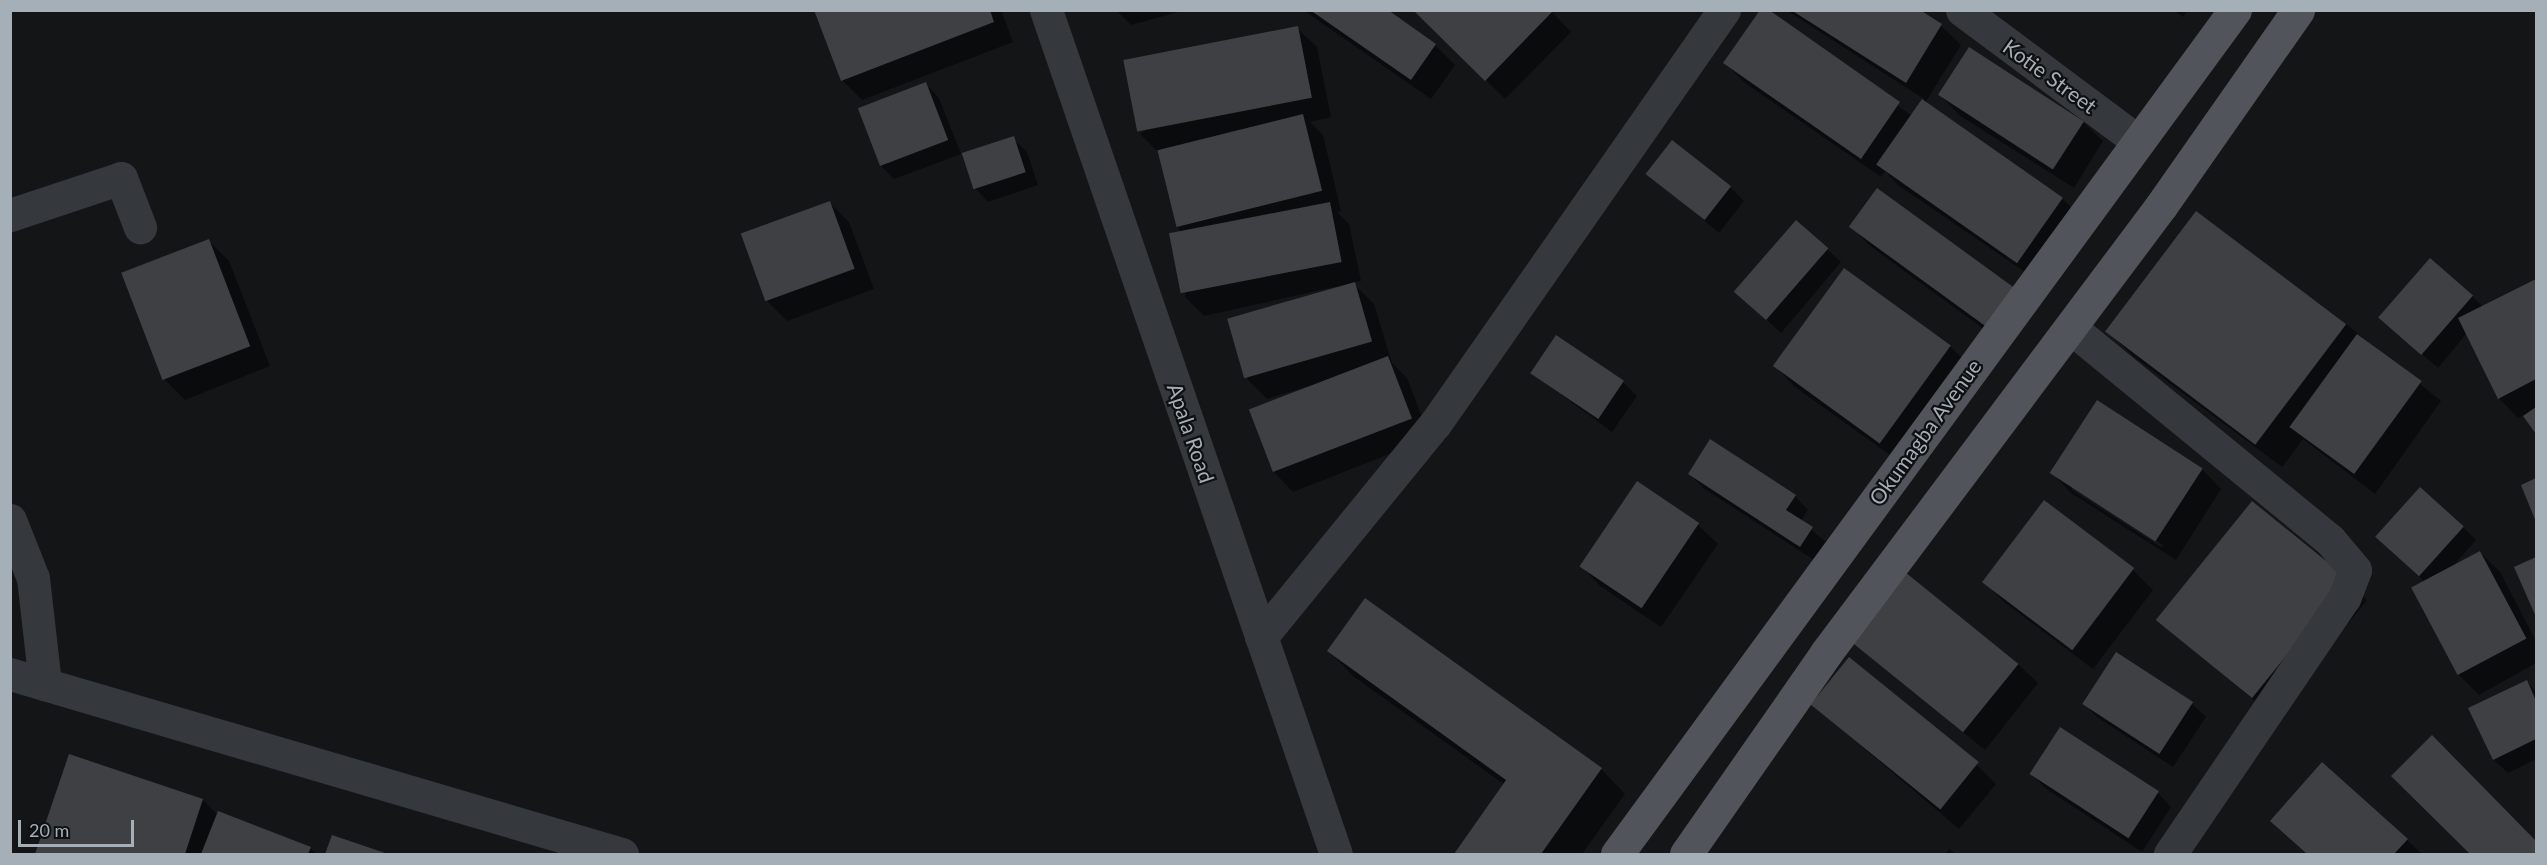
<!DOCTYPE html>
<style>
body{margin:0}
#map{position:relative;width:2547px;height:865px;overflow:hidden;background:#141517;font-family:Lato,sans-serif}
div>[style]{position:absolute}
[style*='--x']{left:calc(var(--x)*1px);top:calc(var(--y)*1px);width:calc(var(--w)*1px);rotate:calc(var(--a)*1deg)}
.shadow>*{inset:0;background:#0007}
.building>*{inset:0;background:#3e4044;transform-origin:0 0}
.minor>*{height:33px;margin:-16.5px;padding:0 16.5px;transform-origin:16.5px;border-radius:16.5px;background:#35383c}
.major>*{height:33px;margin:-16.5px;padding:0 16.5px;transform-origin:16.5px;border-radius:16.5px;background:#51555b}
span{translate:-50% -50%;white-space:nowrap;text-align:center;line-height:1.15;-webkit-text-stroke:4.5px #0f1012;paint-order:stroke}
.street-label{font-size:21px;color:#a5afb8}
.frame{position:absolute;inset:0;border:12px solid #a5afb8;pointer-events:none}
.scale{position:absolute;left:18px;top:820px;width:116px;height:27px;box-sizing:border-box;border:3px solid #a5afb8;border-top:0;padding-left:8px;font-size:18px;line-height:21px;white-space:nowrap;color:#a5afb8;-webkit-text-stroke:4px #0f1012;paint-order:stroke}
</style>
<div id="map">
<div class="shadow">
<div style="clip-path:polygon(816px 10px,1001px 10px,1013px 42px,862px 100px,842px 80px)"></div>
<div style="clip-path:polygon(1116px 10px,1186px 10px,1131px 25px)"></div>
<div style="clip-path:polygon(1303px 10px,1385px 10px,1435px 45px,1455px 65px,1431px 99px)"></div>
<div style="clip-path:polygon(1415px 10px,1550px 10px,1571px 32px,1505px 99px)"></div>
<div style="clip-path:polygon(1766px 10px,1912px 116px,1924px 99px,1786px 10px,1917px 10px,1941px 26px,1961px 45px,1925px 103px,2062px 198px,2081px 218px,2038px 281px,1898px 185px,1885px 171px,1881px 177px,1745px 83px,1725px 63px)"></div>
<div style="clip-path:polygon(2173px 10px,2188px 10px,2183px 17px)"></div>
<div style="clip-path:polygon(1297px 28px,1317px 47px,1331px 117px,1310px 122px,1323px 135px,1341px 211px,1337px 212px,1349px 224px,1361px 281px,1353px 283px,1374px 304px,1392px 363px,1407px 378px,1430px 438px,1293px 492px,1274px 472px,1306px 387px,1267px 399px,1247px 379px,1339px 286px,1204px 316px,1185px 297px,1186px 236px,1177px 227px,1160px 154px,1140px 134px)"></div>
<div style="clip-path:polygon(926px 84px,939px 98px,961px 154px,894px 179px,880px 165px)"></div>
<div style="clip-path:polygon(1940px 95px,2083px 122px,2103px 141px,2074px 188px,1959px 115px)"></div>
<div style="clip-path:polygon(1013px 138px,1027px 152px,1038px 185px,988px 202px,975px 188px)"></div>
<div style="clip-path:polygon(1648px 173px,1730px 187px,1744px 201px,1719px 233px)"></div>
<div style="clip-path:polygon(1877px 190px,2007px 346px,1870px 246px,1851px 226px)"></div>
<div style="clip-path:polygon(830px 203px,849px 222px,874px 289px,787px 321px,767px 301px)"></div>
<div style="clip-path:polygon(209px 241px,229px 261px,270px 366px,185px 400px,165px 380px)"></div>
<div style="clip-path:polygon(1827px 249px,1841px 262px,1781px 333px,1736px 292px)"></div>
<div style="clip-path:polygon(1844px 270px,1950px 346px,1970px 366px,1901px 463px,1795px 387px,1776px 367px)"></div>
<div style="clip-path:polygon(2536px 281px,2536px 432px,2524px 415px,2518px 418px,2499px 398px,2467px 333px,2438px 368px,2382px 319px,2472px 296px,2483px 307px)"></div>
<div style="clip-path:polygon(2346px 324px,2441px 401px,2375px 494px,2303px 439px,2282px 467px,2133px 356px,2108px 332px)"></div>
<div style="clip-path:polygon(1532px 373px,1623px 382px,1637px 396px,1612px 432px)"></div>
<div style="clip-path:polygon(evenodd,2202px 469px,2221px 489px,2176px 560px,2071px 493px,2052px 473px,2202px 469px,2072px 486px,2163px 545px,2161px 547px,2072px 490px,2072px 486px)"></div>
<div style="clip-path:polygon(1690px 474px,1795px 496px,1808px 510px,1801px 521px,1826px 542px,1814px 560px,1703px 488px)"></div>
<div style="clip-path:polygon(2536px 480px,2536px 518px,2523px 486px)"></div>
<div style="clip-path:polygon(1637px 483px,1698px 525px,1718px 544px,1661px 627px,1600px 586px,1581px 566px)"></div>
<div style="clip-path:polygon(2463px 527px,2476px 540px,2453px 566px,2480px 552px,2500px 572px,2536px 641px,2536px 663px,2479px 695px,2459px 675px,2425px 582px,2391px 551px)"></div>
<div style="clip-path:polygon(2536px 559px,2536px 614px,2516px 568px)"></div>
<div style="clip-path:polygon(2133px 570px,2153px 590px,2093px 669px,2004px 602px,1984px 582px)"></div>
<div style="clip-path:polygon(2347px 580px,2367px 600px,2273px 716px,2158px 620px)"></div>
<div style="clip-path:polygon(1365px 600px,1601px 769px,1625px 794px,1582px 854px,1456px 854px,1505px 785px,1353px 676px,1329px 651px)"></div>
<div style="clip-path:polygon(1853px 642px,2018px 664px,2038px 683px,1985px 750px)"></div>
<div style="clip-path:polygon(2116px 654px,2192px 704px,2206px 717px,2173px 767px,2097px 717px,2084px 704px)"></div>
<div style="clip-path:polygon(2527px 682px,2536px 692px,2536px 759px,2508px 773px,2494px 760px)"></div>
<div style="clip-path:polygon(1812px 704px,1977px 765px,1996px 784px,1959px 829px)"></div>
<div style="clip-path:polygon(2432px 737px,2536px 843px,2536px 854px,2472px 854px,2394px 776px)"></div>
<div style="clip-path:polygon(70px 756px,203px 800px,218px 815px,310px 848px,317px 854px,37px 854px)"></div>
<div style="clip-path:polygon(2323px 764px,2407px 840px,2422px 854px,2307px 854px,2292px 841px,2272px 821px)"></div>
<div style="clip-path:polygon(2032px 774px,2158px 793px,2171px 807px,2142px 852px,2045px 788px)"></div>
<div style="clip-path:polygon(333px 837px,384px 854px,327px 854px)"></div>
<div style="clip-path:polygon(1949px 849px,1956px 854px,1945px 854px)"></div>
</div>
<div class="building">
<div style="clip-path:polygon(814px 10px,990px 10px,994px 22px,841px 81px)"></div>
<div style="clip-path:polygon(1310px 10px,1388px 10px,1436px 44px,1411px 80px)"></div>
<div style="clip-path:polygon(1413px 10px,1554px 10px,1485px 81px)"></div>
<div style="clip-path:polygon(1760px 10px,1769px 10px,1900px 102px,1861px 159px,1723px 63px)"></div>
<div style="clip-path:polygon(1791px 10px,1920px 10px,1942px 24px,1906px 83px)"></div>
<div style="left:1298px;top:26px;width:73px;height:178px;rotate:79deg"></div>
<div style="left:1969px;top:47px;width:137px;height:57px;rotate:33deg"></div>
<div style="left:926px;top:82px;width:62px;height:73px;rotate:69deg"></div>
<div style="left:1922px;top:99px;width:172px;height:80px;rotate:35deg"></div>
<div style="left:1303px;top:114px;width:79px;height:150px;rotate:76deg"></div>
<div style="left:1014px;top:136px;width:38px;height:55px;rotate:72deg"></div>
<div style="left:1672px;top:140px;width:75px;height:43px;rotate:38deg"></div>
<div style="left:1877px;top:188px;width:170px;height:48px;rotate:36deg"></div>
<div style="left:830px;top:201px;width:72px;height:95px;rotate:70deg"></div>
<div style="left:1330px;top:202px;width:61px;height:164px;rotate:79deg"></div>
<div style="left:2196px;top:211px;width:188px;height:151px;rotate:37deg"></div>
<div style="left:1796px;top:220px;width:43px;height:95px;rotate:41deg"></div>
<div style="left:209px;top:239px;width:115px;height:94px;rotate:69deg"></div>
<div style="left:2430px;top:258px;width:57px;height:79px;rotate:41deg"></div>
<div style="left:1844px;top:268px;width:132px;height:121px;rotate:36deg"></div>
<div style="clip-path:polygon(2536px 279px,2536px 379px,2498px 399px,2458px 318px)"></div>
<div style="left:1355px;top:282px;width:62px;height:133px;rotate:74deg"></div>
<div style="left:2357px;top:334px;width:80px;height:115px;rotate:36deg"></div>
<div style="left:1556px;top:335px;width:82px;height:46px;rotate:34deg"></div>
<div style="left:1388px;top:356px;width:67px;height:149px;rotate:69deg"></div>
<div style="left:2097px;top:400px;width:126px;height:87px;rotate:33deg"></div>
<div style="clip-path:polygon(2536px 407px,2536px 434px,2523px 416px)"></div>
<div style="clip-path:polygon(1710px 439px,1796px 495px,1786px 510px,1813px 527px,1800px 547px,1688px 474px)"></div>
<div style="clip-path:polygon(2536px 478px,2536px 522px,2521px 485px)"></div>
<div style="left:1637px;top:481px;width:75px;height:103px;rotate:34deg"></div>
<div style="left:2420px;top:487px;width:59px;height:67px;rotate:42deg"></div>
<div style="left:2044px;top:500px;width:113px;height:103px;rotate:37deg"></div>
<div style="left:2252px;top:501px;width:124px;height:153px;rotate:39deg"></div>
<div style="left:2480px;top:551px;width:99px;height:78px;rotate:62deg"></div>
<div style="clip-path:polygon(2536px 557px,2536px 617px,2514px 567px)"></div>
<div style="left:1905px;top:572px;width:146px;height:88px;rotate:39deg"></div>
<div style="clip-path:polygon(1365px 598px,1602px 768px,1541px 854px,1454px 854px,1506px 780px,1327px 651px)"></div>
<div style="left:2116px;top:652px;width:92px;height:62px;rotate:33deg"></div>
<div style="left:1849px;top:657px;width:167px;height:61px;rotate:39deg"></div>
<div style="clip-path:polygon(2527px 680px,2536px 701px,2536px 739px,2493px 760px,2468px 708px)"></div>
<div style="left:2060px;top:727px;width:118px;height:56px;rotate:33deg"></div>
<div style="clip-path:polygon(2432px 735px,2536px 841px,2536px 854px,2470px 854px,2391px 776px)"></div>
<div style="clip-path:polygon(69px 754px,203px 799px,185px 854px,35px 854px)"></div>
<div style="clip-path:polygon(2322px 762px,2408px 839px,2394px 854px,2307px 854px,2270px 821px)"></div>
<div style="clip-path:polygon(218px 811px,311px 847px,308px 854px,201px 854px)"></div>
<div style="clip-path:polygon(332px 835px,388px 854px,325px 854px)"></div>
</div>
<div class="minor">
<div style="--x:1046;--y:10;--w:892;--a:71.04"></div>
<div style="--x:1962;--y:10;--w:219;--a:36.7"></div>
<div style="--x:10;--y:215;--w:117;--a:-18.4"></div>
<div style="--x:121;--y:178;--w:53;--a:68.8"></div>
<div style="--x:2071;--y:328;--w:335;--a:39.3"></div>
<div style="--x:2330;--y:540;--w:39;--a:50"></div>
<div style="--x:2355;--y:570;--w:30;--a:111"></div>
<div style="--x:2344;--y:598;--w:310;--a:124.2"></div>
<div style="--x:10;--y:520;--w:62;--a:68.4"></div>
<div style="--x:33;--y:578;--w:107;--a:83.5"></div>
<div style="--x:1261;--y:637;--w:275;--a:-50.8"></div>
<div style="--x:1435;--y:424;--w:505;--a:-55.08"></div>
<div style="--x:10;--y:674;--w:638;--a:16.39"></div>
</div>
<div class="major">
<div style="--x:1617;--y:854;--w:1046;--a:-53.79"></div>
<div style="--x:1686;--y:854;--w:245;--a:-55.1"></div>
<div style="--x:1826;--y:653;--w:559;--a:-53.15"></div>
<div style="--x:2161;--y:206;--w:239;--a:-55"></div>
</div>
<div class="street-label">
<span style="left:2050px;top:76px;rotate:36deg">Kotie Street</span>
<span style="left:1925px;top:432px;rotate:-54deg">Okumagba Avenue</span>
<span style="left:1191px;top:433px;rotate:71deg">Apala Road</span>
</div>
<div class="frame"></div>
<div class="scale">20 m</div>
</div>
